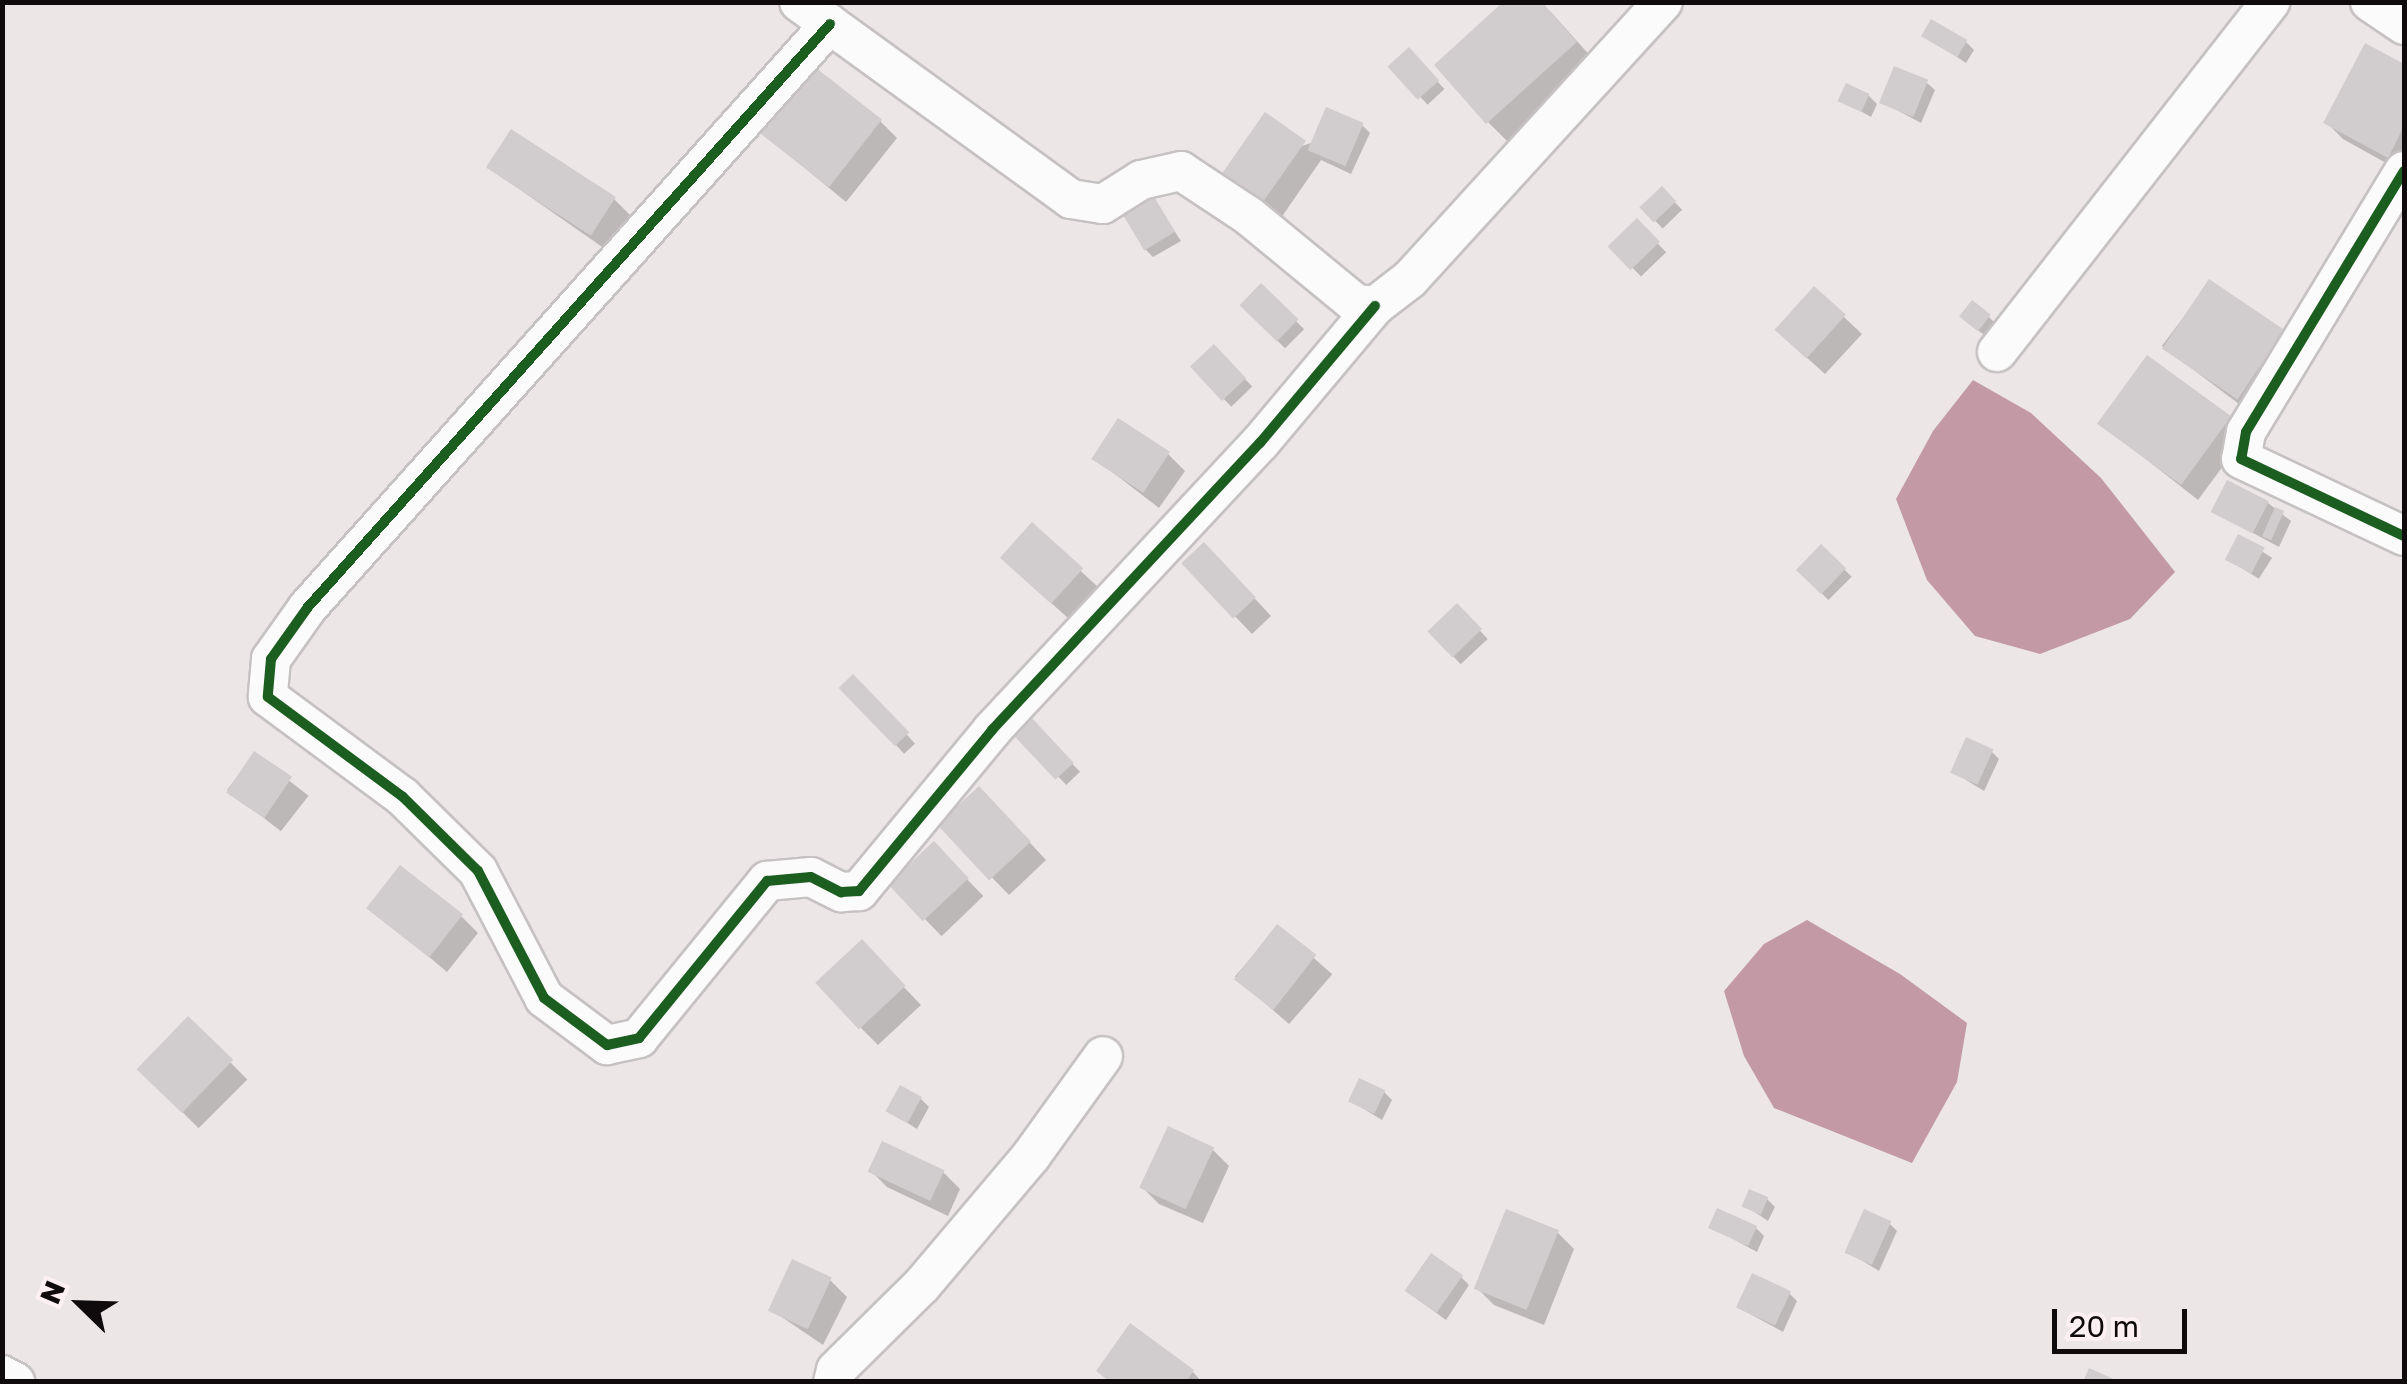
<!DOCTYPE html>
<style>
body{margin:0}
#map{position:relative;width:2407px;height:1384px;overflow:hidden;background:#ece6e7;font-family:"Golos Text",sans-serif}
div>[style]{position:absolute}
[style*='--x']{left:calc(var(--x)*1px);top:calc(var(--y)*1px);width:calc(var(--w)*1px);rotate:calc(var(--a)*1deg)}
.water>*{inset:0;background:#c299a4}
.shadow>*{inset:0;background:#0003;transform-origin:0 0}
.building>*{inset:0;background:#d1cccd;transform-origin:0 0}
.roads{filter:drop-shadow(2px 0 #c6c1c2) drop-shadow(-2px 0 #c6c1c2) drop-shadow(0 2px #c6c1c2) drop-shadow(0 -2px #c6c1c2)}
.minor>*{height:38px;margin:-19px;padding:0 19px;transform-origin:19px;border-radius:19px;background:#fcfbfb}
.cycleway>*{height:10px;margin:-5px;padding:0 5px;transform-origin:5px;border-radius:5px;background:#1b5e20}
span{translate:-50% -50%;white-space:nowrap;text-align:center;line-height:1.15;-webkit-text-stroke:8px #fcf0f3;paint-order:stroke}
.frame{position:absolute;inset:0;border:5px solid #0f0b0c;pointer-events:none}
.north{position:absolute;left:30px;top:1254px;width:100px;height:100px;-webkit-text-stroke:8px #fcf0f3;paint-order:stroke;rotate:293deg;font-size:28px;font-weight:700;line-height:40px;text-align:center;color:#0f0b0c}
.north::after{content:'';display:block;margin:auto;width:35px;height:45px;background:#0f0b0c;clip-path:polygon(50% 0,100% 100%,50% 72%,0 100%)}
.scale{position:absolute;left:2052px;top:1309px;width:135px;height:45px;box-sizing:border-box;border:5px solid #0f0b0c;border-top:0;padding-left:12px;font-size:30px;line-height:35px;white-space:nowrap;color:#0f0b0c;-webkit-text-stroke:8px #fcf0f3;paint-order:stroke}
</style>
<div id="map">
<div class="water">
<div style="clip-path:polygon(1973px 380px,2031px 413px,2101px 478px,2175px 572px,2130px 619px,2040px 654px,1975px 636px,1927px 580px,1896px 499px,1933px 431px)"></div>
<div style="clip-path:polygon(1807px 920px,1900px 974px,1967px 1023px,1957px 1082px,1912px 1163px,1774px 1108px,1744px 1056px,1724px 991px,1764px 944px)"></div>
</div>
<div class="shadow">
<div style="clip-path:polygon(1550px 11px,1601px 68px,1513px 147px,1488px 122px)"></div>
<div style="clip-path:polygon(1924px 35px,1966px 42px,1974px 50px,1966px 63px)"></div>
<div style="clip-path:polygon(2366px 47px,2404px 67px,2404px 173px,2343px 139px,2326px 122px)"></div>
<div style="left:1409px;top:51px;width:52px;height:23px;rotate:47deg"></div>
<div style="clip-path:polygon(1927px 83px,1935px 90px,1921px 123px,1882px 102px)"></div>
<div style="clip-path:polygon(1869px 96px,1877px 104px,1871px 117px,1841px 100px)"></div>
<div style="clip-path:polygon(880px 121px,897px 138px,846px 202px,761px 132px)"></div>
<div style="clip-path:polygon(1362px 125px,1370px 133px,1351px 174px,1321px 160px,1281px 218px,1225px 173px)"></div>
<div style="clip-path:polygon(489px 168px,614px 199px,631px 216px,608px 251px)"></div>
<div style="left:1662px;top:189px;width:29px;height:27px;rotate:46deg"></div>
<div style="clip-path:polygon(1153px 198px,1181px 241px,1153px 257px,1145px 249px)"></div>
<div style="left:1637px;top:222px;width:42px;height:35px;rotate:46deg"></div>
<div style="left:2210px;top:282px;width:112px;height:80px;rotate:37deg"></div>
<div style="left:1261px;top:286px;width:61px;height:27px;rotate:45deg"></div>
<div style="clip-path:polygon(1815px 290px,1862px 334px,1825px 374px,1795px 347px)"></div>
<div style="clip-path:polygon(1989px 317px,1997px 325px,1987px 337px,1971px 325px)"></div>
<div style="left:1214px;top:347px;width:55px;height:29px;rotate:46deg"></div>
<div style="clip-path:polygon(2229px 418px,2246px 435px,2198px 500px,2100px 423px)"></div>
<div style="clip-path:polygon(1168px 454px,1185px 471px,1159px 508px,1094px 458px)"></div>
<div style="clip-path:polygon(2268px 503px,2291px 521px,2279px 547px,2214px 512px)"></div>
<div style="clip-path:polygon(1032px 526px,1098px 587px,1069px 619px,1020px 575px)"></div>
<div style="left:2239px;top:537px;width:39px;height:25px;rotate:32deg"></div>
<div style="left:1822px;top:547px;width:42px;height:33px;rotate:45deg"></div>
<div style="clip-path:polygon(1221px 562px,1271px 616px,1252px 634px,1184px 563px)"></div>
<div style="left:1457px;top:606px;width:45px;height:37px;rotate:47deg"></div>
<div style="left:853px;top:677px;width:91px;height:15px;rotate:47deg"></div>
<div style="left:1030px;top:720px;width:72px;height:19px;rotate:46deg"></div>
<div style="clip-path:polygon(1991px 751px,1999px 759px,1984px 791px,1953px 772px)"></div>
<div style="left:255px;top:754px;width:68px;height:45px;rotate:38deg"></div>
<div style="clip-path:polygon(996px 806px,1046px 860px,1009px 895px,941px 825px)"></div>
<div style="left:934px;top:845px;width:71px;height:58px;rotate:46deg"></div>
<div style="clip-path:polygon(370px 907px,461px 916px,478px 933px,447px 972px)"></div>
<div style="left:1278px;top:927px;width:72px;height:66px;rotate:41deg"></div>
<div style="clip-path:polygon(878px 960px,921px 1005px,878px 1045px,861px 1028px)"></div>
<div style="left:188px;top:1020px;width:84px;height:69px;rotate:45deg"></div>
<div style="clip-path:polygon(1384px 1092px,1392px 1100px,1382px 1120px,1351px 1101px)"></div>
<div style="clip-path:polygon(921px 1099px,929px 1107px,917px 1129px,889px 1111px)"></div>
<div style="clip-path:polygon(1212px 1149px,1229px 1166px,1203px 1223px,1159px 1204px,1142px 1187px)"></div>
<div style="clip-path:polygon(870px 1170px,943px 1172px,960px 1189px,948px 1216px,887px 1187px)"></div>
<div style="clip-path:polygon(1767px 1199px,1775px 1207px,1768px 1221px,1744px 1205px)"></div>
<div style="clip-path:polygon(1889px 1223px,1897px 1231px,1879px 1271px,1848px 1252px)"></div>
<div style="clip-path:polygon(1711px 1227px,1756px 1228px,1764px 1236px,1757px 1252px)"></div>
<div style="clip-path:polygon(1557px 1232px,1574px 1249px,1544px 1325px,1494px 1305px,1477px 1288px)"></div>
<div style="clip-path:polygon(1461px 1277px,1469px 1285px,1446px 1320px,1417px 1299px)"></div>
<div style="clip-path:polygon(830px 1280px,847px 1297px,823px 1345px,770px 1309px)"></div>
<div style="clip-path:polygon(1789px 1293px,1797px 1301px,1783px 1332px,1739px 1308px)"></div>
<div style="clip-path:polygon(1193px 1372px,1202px 1382px,1109px 1382px)"></div>
</div>
<div class="building">
<div style="clip-path:polygon(1503px 2px,1542px 2px,1577px 42px,1486px 124px,1434px 65px)"></div>
<div style="left:1931px;top:19px;width:42px;height:20px;rotate:30deg"></div>
<div style="clip-path:polygon(2365px 43px,2404px 64px,2404px 126px,2388px 158px,2323px 123px)"></div>
<div style="left:1409px;top:47px;width:45px;height:29px;rotate:48deg"></div>
<div style="left:811px;top:64px;width:90px;height:86px;rotate:38deg"></div>
<div style="left:1894px;top:66px;width:37px;height:40px;rotate:22deg"></div>
<div style="left:1846px;top:83px;width:26px;height:20px;rotate:25deg"></div>
<div style="left:1326px;top:107px;width:41px;height:47px;rotate:23deg"></div>
<div style="left:1265px;top:112px;width:50px;height:75px;rotate:35deg"></div>
<div style="left:511px;top:129px;width:125px;height:46px;rotate:33deg"></div>
<div style="left:1662px;top:186px;width:21px;height:31px;rotate:47deg"></div>
<div style="left:1153px;top:195px;width:43px;height:36px;rotate:59deg"></div>
<div style="left:1637px;top:218px;width:33px;height:41px;rotate:46deg"></div>
<div style="left:2209px;top:279px;width:91px;height:84px;rotate:34deg"></div>
<div style="left:1261px;top:283px;width:52px;height:31px;rotate:44deg"></div>
<div style="left:1814px;top:286px;width:43px;height:59px;rotate:42deg"></div>
<div style="left:1972px;top:300px;width:24px;height:21px;rotate:38deg"></div>
<div style="left:1214px;top:344px;width:47px;height:33px;rotate:47deg"></div>
<div style="left:2147px;top:355px;width:104px;height:85px;rotate:36deg"></div>
<div style="left:1118px;top:418px;width:62px;height:49px;rotate:33deg"></div>
<div style="left:2227px;top:480px;width:47px;height:36px;rotate:27deg"></div>
<div style="left:2275px;top:507px;width:10px;height:32px;rotate:24deg"></div>
<div style="left:1032px;top:522px;width:69px;height:48px;rotate:42deg"></div>
<div style="left:2238px;top:534px;width:30px;height:29px;rotate:27deg"></div>
<div style="left:1204px;top:542px;width:76px;height:31px;rotate:47deg"></div>
<div style="left:1821px;top:544px;width:35px;height:36px;rotate:44deg"></div>
<div style="left:1457px;top:603px;width:36px;height:41px;rotate:46deg"></div>
<div style="left:853px;top:674px;width:81px;height:20px;rotate:46deg"></div>
<div style="left:1030px;top:716px;width:64px;height:25px;rotate:47deg"></div>
<div style="left:1966px;top:737px;width:30px;height:39px;rotate:24deg"></div>
<div style="left:254px;top:751px;width:46px;height:50px;rotate:34deg"></div>
<div style="left:979px;top:786px;width:76px;height:57px;rotate:47deg"></div>
<div style="left:934px;top:841px;width:51px;height:63px;rotate:47deg"></div>
<div style="left:400px;top:865px;width:80px;height:55px;rotate:38deg"></div>
<div style="left:1277px;top:924px;width:50px;height:70px;rotate:38deg"></div>
<div style="left:862px;top:939px;width:64px;height:64px;rotate:47deg"></div>
<div style="left:188px;top:1016px;width:63px;height:74px;rotate:44deg"></div>
<div style="left:1359px;top:1078px;width:29px;height:26px;rotate:25deg"></div>
<div style="left:900px;top:1085px;width:25px;height:30px;rotate:29deg"></div>
<div style="left:1168px;top:1126px;width:51px;height:68px;rotate:25deg"></div>
<div style="left:882px;top:1141px;width:69px;height:34px;rotate:25deg"></div>
<div style="left:1749px;top:1189px;width:21px;height:19px;rotate:23deg"></div>
<div style="left:1717px;top:1208px;width:44px;height:22px;rotate:24deg"></div>
<div style="left:1506px;top:1209px;width:57px;height:86px;rotate:22deg"></div>
<div style="left:1864px;top:1209px;width:30px;height:48px;rotate:24deg"></div>
<div style="left:1431px;top:1253px;width:39px;height:46px;rotate:35deg"></div>
<div style="left:792px;top:1259px;width:44px;height:57px;rotate:25deg"></div>
<div style="left:1752px;top:1273px;width:43px;height:38px;rotate:25deg"></div>
<div style="clip-path:polygon(1130px 1323px,1194px 1370px,1186px 1382px,1110px 1382px,1096px 1371px)"></div>
<div style="clip-path:polygon(2089px 1368px,2120px 1382px,2083px 1382px)"></div>
</div>
<div class="roads">
<div class="minor">
<div style="--x:799;--y:2;--w:336;--a:35.9"></div>
<div style="--x:1071;--y:199;--w:32;--a:9"></div>
<div style="--x:1103;--y:204;--w:45;--a:-32.3"></div>
<div style="--x:1141;--y:180;--w:41;--a:-12.7"></div>
<div style="--x:1181;--y:171;--w:82;--a:33.5"></div>
<div style="--x:1249;--y:216;--w:139;--a:39.4"></div>
<div style="--x:1356;--y:304;--w:19;--a:6"></div>
<div style="--x:1375;--y:306;--w:44;--a:-37.6"></div>
<div style="--x:1410;--y:279;--w:375;--a:-47.6"></div>
<div style="--x:2370;--y:2;--w:41;--a:34.1"></div>
<div style="--x:830;--y:24;--w:783;--a:131.84"></div>
<div style="--x:308;--y:607;--w:64;--a:125.4"></div>
<div style="--x:271;--y:659;--w:38;--a:95"></div>
<div style="--x:268;--y:697;--w:168;--a:36.5"></div>
<div style="--x:403;--y:797;--w:105;--a:44.6"></div>
<div style="--x:478;--y:871;--w:143;--a:62.5"></div>
<div style="--x:544;--y:998;--w:79;--a:36.7"></div>
<div style="--x:607;--y:1045;--w:33;--a:-12"></div>
<div style="--x:639;--y:1038;--w:203;--a:-50.8"></div>
<div style="--x:767;--y:881;--w:44;--a:-5.2"></div>
<div style="--x:811;--y:877;--w:34;--a:27"></div>
<div style="--x:841;--y:892;--w:18;--a:-3"></div>
<div style="--x:859;--y:891;--w:209;--a:-50.4"></div>
<div style="--x:992;--y:730;--w:393;--a:-47"></div>
<div style="--x:1260;--y:443;--w:179;--a:-50"></div>
<div style="--x:2404;--y:171;--w:305;--a:121.2"></div>
<div style="--x:2246;--y:432;--w:27;--a:100"></div>
<div style="--x:2241;--y:459;--w:180;--a:25.3"></div>
<div style="--x:1997;--y:352;--w:444;--a:-52"></div>
<div style="--x:2;--y:1375;--w:15;--a:28"></div>
<div style="--x:833;--y:1382;--w:12;--a:-76"></div>
<div style="--x:836;--y:1370;--w:121;--a:-44.7"></div>
<div style="--x:922;--y:1285;--w:169;--a:-49.8"></div>
<div style="--x:1031;--y:1156;--w:123;--a:-54.2"></div>
</div>
</div>
<div class="cycleway">
<div style="--x:830;--y:24;--w:783;--a:131.84"></div>
<div style="--x:308;--y:607;--w:64;--a:125.4"></div>
<div style="--x:271;--y:659;--w:38;--a:95"></div>
<div style="--x:268;--y:697;--w:168;--a:36.5"></div>
<div style="--x:403;--y:797;--w:105;--a:44.6"></div>
<div style="--x:478;--y:871;--w:143;--a:62.5"></div>
<div style="--x:544;--y:998;--w:79;--a:36.7"></div>
<div style="--x:607;--y:1045;--w:33;--a:-12"></div>
<div style="--x:639;--y:1038;--w:203;--a:-50.8"></div>
<div style="--x:767;--y:881;--w:44;--a:-5.2"></div>
<div style="--x:811;--y:877;--w:34;--a:27"></div>
<div style="--x:841;--y:892;--w:18;--a:-3"></div>
<div style="--x:859;--y:891;--w:209;--a:-50.4"></div>
<div style="--x:992;--y:730;--w:393;--a:-47"></div>
<div style="--x:1260;--y:443;--w:179;--a:-50"></div>
<div style="--x:2404;--y:171;--w:305;--a:121.2"></div>
<div style="--x:2246;--y:432;--w:27;--a:100"></div>
<div style="--x:2241;--y:459;--w:180;--a:25.3"></div>
</div>
<div class="frame"></div>
<div class="north">N</div>
<div class="scale">20 m</div>
</div>
